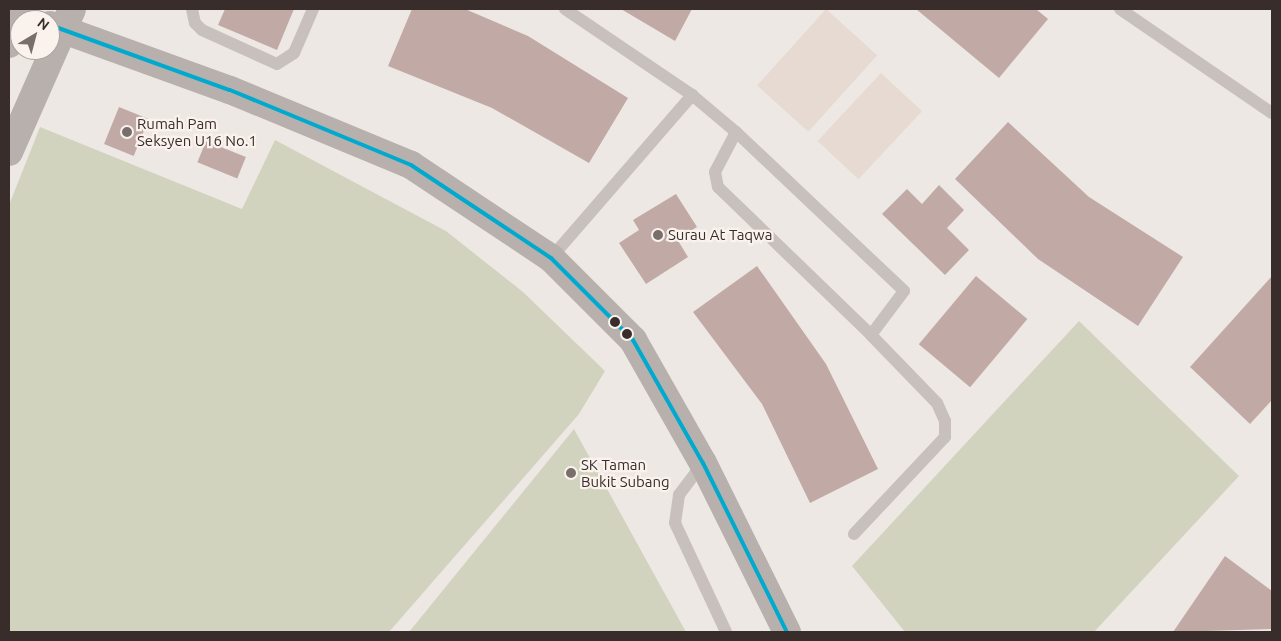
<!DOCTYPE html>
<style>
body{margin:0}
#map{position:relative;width:1281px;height:641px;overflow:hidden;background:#eee8e4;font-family:Ubuntu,sans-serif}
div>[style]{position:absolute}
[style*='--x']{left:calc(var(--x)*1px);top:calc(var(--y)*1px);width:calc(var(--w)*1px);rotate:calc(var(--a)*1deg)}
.green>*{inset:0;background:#d2d3bf}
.plaza>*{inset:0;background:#e7dad2;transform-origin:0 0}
.building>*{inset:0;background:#c1aaa6;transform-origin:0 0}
.lane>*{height:12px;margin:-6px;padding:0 6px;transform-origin:6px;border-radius:6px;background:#c7c0bd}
.secondary>*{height:28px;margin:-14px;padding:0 14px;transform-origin:14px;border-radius:14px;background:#b8b0ad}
.bus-1>*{height:4px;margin:-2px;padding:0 2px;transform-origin:2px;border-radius:2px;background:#00a9ce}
.dots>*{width:14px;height:14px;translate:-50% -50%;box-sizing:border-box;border:2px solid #faf2ed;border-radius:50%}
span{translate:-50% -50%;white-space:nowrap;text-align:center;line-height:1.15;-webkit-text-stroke:4.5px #faf2ed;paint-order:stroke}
.poi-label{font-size:15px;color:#392d2b}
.left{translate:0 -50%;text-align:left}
.frame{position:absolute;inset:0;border:10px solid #392d2b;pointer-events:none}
.north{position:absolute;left:10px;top:10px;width:50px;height:50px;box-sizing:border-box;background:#faf2ed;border:1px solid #ada39f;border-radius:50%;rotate:37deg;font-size:14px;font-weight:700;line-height:20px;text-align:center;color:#392d2b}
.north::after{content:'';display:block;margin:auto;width:18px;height:22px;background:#786e6c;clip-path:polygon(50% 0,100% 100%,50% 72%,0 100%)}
</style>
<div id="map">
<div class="green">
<div style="clip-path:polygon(40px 127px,242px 209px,275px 140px,446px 231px,523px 292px,605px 371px,579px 414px,389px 632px,9px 632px,9px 205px)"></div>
<div style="clip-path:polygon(1079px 321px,1239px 476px,1094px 632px,905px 632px,852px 566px)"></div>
<div style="clip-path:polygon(574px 429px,686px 632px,409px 632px)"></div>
</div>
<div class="plaza">
<div style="left:826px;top:9px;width:69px;height:103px;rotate:42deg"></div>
<div style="left:881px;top:73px;width:56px;height:93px;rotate:43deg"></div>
</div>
<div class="building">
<div style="clip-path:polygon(225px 9px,294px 9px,277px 50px,218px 25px)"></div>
<div style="clip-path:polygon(412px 9px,465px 9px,528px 36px,628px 98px,589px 163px,492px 108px,388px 66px)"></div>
<div style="clip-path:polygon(621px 9px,692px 9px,675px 41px)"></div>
<div style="clip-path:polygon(916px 9px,1036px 9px,1048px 19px,999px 78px)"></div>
<div style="left:119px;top:107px;width:32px;height:40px;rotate:22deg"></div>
<div style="clip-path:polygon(1008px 122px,1089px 197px,1183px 257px,1138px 326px,1038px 259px,955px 179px)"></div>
<div style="left:206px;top:141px;width:43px;height:23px;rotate:22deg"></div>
<div style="clip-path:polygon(939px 185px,964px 210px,947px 228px,969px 250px,945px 275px,882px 214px,907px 189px,922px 204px)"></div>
<div style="clip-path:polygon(676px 194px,697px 227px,677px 239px,688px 257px,646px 284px,619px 243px,639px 230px,633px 220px)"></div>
<div style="clip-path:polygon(757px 266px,826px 364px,878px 469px,810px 503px,762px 404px,693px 312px)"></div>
<div style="left:976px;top:276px;width:67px;height:89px;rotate:40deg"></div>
<div style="clip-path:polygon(1272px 276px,1272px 400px,1250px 424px,1190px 367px)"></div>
<div style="clip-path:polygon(1225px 556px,1272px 591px,1272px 629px,1173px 632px)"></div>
</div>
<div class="lane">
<div style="--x:192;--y:9;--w:14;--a:78"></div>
<div style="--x:195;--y:23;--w:10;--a:45"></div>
<div style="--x:202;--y:30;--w:82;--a:24.4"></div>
<div style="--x:277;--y:64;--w:20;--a:-33"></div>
<div style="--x:294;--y:53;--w:48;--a:-66.6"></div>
<div style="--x:565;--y:9;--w:153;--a:34.1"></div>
<div style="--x:692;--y:95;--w:57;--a:40.1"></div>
<div style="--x:736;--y:132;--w:231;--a:43.4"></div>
<div style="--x:904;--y:291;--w:55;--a:126.9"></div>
<div style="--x:871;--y:335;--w:95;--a:45.9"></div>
<div style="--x:937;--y:403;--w:20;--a:66"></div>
<div style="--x:945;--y:421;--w:16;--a:90"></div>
<div style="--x:945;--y:437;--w:133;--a:133.2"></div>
<div style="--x:1120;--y:9;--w:184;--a:34.4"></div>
<div style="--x:736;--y:132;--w:45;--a:117.7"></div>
<div style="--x:715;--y:172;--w:15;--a:79"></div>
<div style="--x:718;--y:187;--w:213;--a:44"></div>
<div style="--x:551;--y:258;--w:216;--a:-49.1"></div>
<div style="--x:703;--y:463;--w:40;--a:127"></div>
<div style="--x:679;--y:495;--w:28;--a:98"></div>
<div style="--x:675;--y:523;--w:120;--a:64.9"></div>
</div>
<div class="secondary">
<div style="--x:50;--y:25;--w:191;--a:19.9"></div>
<div style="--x:230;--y:90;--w:196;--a:22.5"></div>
<div style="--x:411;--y:165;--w:168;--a:33.6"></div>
<div style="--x:551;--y:258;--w:116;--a:45"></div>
<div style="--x:633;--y:340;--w:142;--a:60.4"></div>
<div style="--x:703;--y:463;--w:189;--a:63.6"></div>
<div style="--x:9;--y:44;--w:38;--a:-67"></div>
<div style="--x:9;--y:152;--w:156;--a:-66.2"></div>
</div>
<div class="bus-1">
<div style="--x:50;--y:25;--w:191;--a:19.9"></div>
<div style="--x:230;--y:90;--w:196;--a:22.5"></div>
<div style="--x:411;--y:165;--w:168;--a:33.6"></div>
<div style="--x:551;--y:258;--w:116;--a:45"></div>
<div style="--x:633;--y:340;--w:142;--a:60.4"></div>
<div style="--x:703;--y:463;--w:189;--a:63.6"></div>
</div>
<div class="dots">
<div style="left:127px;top:132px;background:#786e6c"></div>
<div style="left:658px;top:235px;background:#786e6c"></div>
<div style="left:615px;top:322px;background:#392d2b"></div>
<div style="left:627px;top:334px;background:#392d2b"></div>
<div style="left:571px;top:473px;background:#786e6c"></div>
</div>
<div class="poi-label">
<span class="left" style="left:137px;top:132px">Rumah Pam<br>Seksyen U16 No.1</span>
<span class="left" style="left:668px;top:235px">Surau At Taqwa</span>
<span class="left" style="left:581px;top:473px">SK Taman<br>Bukit Subang</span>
</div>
<div class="frame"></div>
<div class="north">N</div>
</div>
